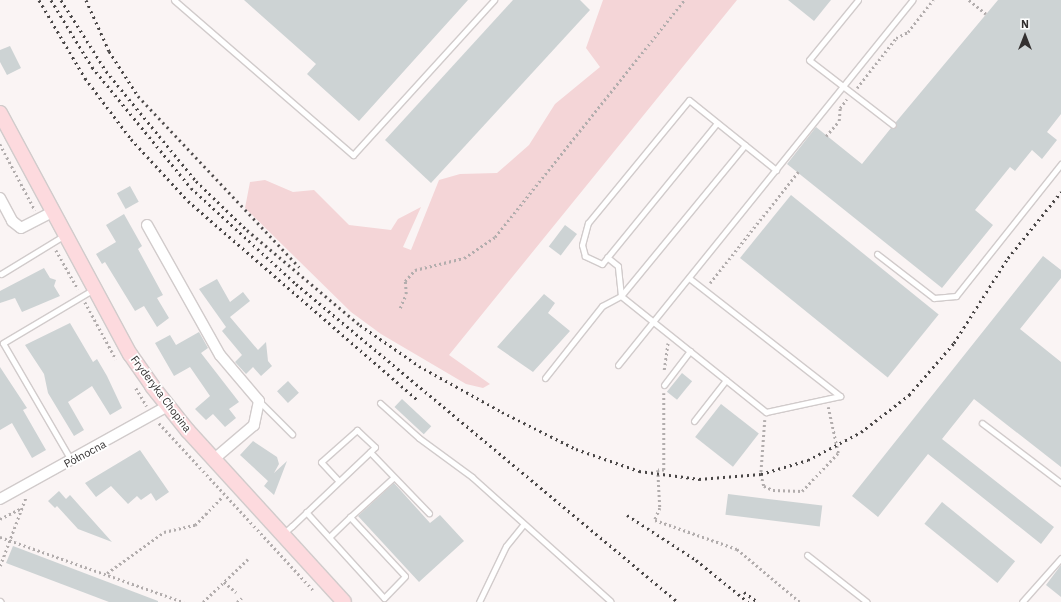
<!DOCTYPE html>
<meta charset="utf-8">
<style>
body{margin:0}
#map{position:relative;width:1061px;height:602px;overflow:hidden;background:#faf4f4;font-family:"IBM Plex Sans",sans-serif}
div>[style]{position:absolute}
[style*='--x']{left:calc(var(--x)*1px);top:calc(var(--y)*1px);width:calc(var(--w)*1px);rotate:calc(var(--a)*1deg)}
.green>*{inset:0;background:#f4d5d7}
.building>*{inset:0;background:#cdd3d4;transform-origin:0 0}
.path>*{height:2.5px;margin-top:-1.25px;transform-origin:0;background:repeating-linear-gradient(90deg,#b2adad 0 2px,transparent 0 5px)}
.roads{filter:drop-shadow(1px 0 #d1cbcb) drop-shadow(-1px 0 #d1cbcb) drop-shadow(0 1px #d1cbcb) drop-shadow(0 -1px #d1cbcb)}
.lane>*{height:5px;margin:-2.5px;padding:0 2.5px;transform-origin:2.5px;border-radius:2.5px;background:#fff}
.street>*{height:10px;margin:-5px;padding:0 5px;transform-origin:5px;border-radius:5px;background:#fff}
.secondary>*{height:14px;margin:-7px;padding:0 7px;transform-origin:7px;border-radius:7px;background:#fddade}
.rail>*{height:3px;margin-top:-1.5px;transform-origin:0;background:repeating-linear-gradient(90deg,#4a4747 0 2px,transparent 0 6px)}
span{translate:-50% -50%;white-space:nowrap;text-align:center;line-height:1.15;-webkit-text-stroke:3.5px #fff;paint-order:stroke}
.street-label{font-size:11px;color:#333030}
.north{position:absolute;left:1005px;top:16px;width:40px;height:40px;-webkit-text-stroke:3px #fff;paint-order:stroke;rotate:0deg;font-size:11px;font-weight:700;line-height:16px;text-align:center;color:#333030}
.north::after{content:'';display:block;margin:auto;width:14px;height:18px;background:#333030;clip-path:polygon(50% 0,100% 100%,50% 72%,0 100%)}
</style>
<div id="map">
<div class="green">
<div style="clip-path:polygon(603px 0,737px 0,449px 355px,490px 384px,483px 388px,466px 384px,381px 334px,351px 312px,245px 208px,250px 182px,265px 180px,293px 192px,314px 190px,349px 225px,391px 230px,398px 219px,421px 207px,403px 247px,411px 250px,439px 180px,460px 174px,497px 173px,529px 145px,555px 104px,600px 67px,586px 48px)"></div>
</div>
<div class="building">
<div style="clip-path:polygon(244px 0,468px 0,359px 121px,307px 74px,316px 64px)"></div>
<div style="clip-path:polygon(513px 0,580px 0,590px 10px,431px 183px,385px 140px)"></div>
<div style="clip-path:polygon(788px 0,831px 0,814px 21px)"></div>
<div style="clip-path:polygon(998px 0,1061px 0,1061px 114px,1047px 132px,1057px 140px,1042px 159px,1032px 150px,1015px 171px,1010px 167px,975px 210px,993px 225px,942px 288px,787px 164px,816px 127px,862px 164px,891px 128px,896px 128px,896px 122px)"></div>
<div style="clip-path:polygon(10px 46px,21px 68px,7px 75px,0 62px,0 50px)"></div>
<div style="left:130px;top:186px;width:18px;height:15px;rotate:61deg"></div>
<div style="left:791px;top:195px;width:190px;height:81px;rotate:39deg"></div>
<div style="clip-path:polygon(124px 214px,142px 246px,138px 249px,163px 295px,157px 298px,169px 318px,157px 327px,144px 306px,135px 311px,105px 262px,102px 264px,96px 254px,116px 242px,106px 225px)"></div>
<div style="left:565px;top:225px;width:15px;height:27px;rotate:37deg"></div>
<div style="clip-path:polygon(1043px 256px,1061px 270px,1061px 278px,1020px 329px,1061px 362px,1061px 467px,974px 399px,942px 439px,1054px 527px,1041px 544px,928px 454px,878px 517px,852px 496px)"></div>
<div style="clip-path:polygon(44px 268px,50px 278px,56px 280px,54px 286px,60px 296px,22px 312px,15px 298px,0 303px,0 291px)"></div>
<div style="clip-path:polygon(217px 279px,230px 302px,243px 292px,250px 301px,230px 317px,258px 350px,266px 342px,268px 361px,272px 366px,261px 376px,253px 367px,246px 374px,235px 362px,242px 355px,222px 331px,226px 327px,199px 289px)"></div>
<div style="clip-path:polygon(544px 294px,555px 303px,548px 313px,570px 331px,533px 372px,497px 347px)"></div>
<div style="clip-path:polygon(70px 323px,93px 362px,97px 359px,107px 376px,122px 408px,110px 415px,92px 386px,68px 402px,84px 430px,74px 436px,48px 393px,44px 374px,25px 345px)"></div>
<div style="clip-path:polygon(199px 332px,208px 348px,201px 353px,239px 402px,229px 409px,236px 418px,225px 427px,213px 414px,206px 420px,195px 409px,210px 396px,190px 367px,174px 376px,155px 343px,170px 335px,176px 345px)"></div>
<div style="clip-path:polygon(0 367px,27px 408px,23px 410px,46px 450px,32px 458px,12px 423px,0 430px)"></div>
<div style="left:682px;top:373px;width:13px;height:24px;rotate:39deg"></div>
<div style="left:288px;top:381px;width:16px;height:15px;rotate:47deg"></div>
<div style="left:402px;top:399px;width:40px;height:11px;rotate:43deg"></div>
<div style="left:721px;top:404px;width:48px;height:42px;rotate:38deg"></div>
<div style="clip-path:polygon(253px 441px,277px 457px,279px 464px,274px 473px,287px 461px,274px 495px,264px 486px,268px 481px,240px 455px)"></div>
<div style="clip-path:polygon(140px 450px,169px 492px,156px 501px,151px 493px,141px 500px,137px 496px,128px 504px,111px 486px,96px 497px,85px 483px)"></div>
<div style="clip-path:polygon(394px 483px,430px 523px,440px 515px,464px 541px,419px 582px,358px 516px)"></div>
<div style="clip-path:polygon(59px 491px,66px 499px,70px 495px,112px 542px,78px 529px,57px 506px,55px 508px,48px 501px)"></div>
<div style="left:728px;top:494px;width:95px;height:21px;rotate:7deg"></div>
<div style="left:942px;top:502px;width:94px;height:28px;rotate:39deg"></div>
<div style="clip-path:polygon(13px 546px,158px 601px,158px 602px,109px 602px,6px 563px)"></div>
<div style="clip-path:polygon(1061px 565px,1061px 597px,1046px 585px)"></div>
</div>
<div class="path">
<div style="--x:969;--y:0;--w:22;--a:39"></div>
<div style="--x:857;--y:88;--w:63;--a:-52"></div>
<div style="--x:896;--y:38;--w:13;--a:-27"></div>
<div style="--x:908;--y:32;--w:41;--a:-52"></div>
<div style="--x:826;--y:136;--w:20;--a:-49"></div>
<div style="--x:839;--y:121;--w:13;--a:-86"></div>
<div style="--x:840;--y:108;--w:11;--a:-52"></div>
<div style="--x:0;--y:144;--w:75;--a:62.1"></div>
<div style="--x:56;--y:250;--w:45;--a:60.6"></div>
<div style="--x:710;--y:283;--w:142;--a:-51.6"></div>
<div style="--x:85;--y:302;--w:65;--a:61.5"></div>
<div style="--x:400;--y:308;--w:15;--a:-67"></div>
<div style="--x:406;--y:294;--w:13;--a:-94"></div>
<div style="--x:405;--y:281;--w:15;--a:-48"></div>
<div style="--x:415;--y:270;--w:50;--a:-13.8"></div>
<div style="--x:464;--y:258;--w:37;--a:-34"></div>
<div style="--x:495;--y:237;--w:303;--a:-51.4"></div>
<div style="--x:664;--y:370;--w:27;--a:-82"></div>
<div style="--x:136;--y:388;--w:21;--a:59"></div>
<div style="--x:664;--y:393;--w:77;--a:90"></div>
<div style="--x:664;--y:470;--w:6;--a:180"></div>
<div style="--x:658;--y:470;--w:38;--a:87"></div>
<div style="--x:660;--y:508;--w:13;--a:113"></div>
<div style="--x:655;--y:520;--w:87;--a:19.5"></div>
<div style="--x:737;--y:549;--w:82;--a:40.1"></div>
<div style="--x:765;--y:420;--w:54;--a:94.2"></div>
<div style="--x:761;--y:474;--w:12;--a:76"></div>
<div style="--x:764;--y:486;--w:10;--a:24"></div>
<div style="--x:773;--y:490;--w:29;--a:2"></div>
<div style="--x:802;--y:491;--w:52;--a:-46.5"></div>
<div style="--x:838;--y:453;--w:47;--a:-102.3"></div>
<div style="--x:159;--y:423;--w:227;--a:47.3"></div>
<div style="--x:206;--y:513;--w:5;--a:53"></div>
<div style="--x:0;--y:519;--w:25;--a:-27"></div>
<div style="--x:0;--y:537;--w:195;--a:19.5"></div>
<div style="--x:0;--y:566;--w:74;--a:-69.4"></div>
<div style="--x:107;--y:573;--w:70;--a:-35.7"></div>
<div style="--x:164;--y:532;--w:32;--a:-13"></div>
<div style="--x:195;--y:525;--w:39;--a:-46"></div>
<div style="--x:224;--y:582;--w:16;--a:40"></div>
<div style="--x:203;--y:602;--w:62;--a:-43.7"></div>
<div style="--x:237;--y:602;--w:6;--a:-39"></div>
</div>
<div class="roads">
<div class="lane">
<div style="--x:174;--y:0;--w:237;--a:40.9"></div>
<div style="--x:353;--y:155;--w:210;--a:-47.7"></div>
<div style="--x:858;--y:0;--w:77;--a:129.2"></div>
<div style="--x:809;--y:60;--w:106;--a:37.7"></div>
<div style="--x:717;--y:123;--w:182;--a:129.2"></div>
<div style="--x:602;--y:264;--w:19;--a:-155"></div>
<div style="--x:585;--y:256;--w:11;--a:-105"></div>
<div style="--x:582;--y:245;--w:23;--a:-75"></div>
<div style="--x:588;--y:223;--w:159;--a:-50.6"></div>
<div style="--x:689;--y:100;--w:112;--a:38.8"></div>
<div style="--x:745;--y:145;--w:195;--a:129.4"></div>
<div style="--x:621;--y:296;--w:186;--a:38.7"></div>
<div style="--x:766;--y:412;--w:76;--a:-12.2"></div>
<div style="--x:877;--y:254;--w:72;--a:37.7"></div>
<div style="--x:934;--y:298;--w:22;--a:-5"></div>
<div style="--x:956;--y:296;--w:169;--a:-51.5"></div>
<div style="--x:1;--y:274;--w:75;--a:-31.4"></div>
<div style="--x:689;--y:278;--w:192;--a:38"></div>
<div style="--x:618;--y:365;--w:469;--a:-51.1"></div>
<div style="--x:545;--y:378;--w:92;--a:-51.6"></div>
<div style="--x:602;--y:306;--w:21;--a:-28"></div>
<div style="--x:621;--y:296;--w:30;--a:-96"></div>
<div style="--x:618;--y:266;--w:14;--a:-141"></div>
<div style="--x:664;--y:385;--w:43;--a:-52.6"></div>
<div style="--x:259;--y:401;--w:47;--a:45"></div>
<div style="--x:380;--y:403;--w:52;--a:41.9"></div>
<div style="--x:419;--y:438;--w:66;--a:36.3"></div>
<div style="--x:472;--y:477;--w:186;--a:41.9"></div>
<div style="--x:694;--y:421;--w:52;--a:-52"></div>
<div style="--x:982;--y:423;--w:99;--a:37.2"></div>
<div style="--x:370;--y:452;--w:85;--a:46"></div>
<div style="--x:71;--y:460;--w:135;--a:-120.2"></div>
<div style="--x:3;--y:343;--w:106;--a:-30.7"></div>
<div style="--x:306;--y:512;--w:116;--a:47.8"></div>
<div style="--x:384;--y:598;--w:30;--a:-46"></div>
<div style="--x:405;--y:576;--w:81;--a:-133"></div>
<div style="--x:350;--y:517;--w:29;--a:136"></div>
<div style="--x:350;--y:517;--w:59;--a:-42.3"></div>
<div style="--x:283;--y:534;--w:12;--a:-42"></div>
<div style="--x:292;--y:526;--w:108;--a:-43.5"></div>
<div style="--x:370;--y:452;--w:7;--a:-45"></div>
<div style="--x:375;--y:447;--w:25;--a:-137"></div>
<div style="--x:357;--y:430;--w:48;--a:138.4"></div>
<div style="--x:321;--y:462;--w:26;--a:47"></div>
<div style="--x:807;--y:555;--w:76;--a:38.1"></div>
<div style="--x:0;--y:601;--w:1;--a:45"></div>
<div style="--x:479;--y:602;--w:62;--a:-64.3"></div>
<div style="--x:506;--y:546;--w:26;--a:-51"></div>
<div style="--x:1022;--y:602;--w:59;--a:-48.4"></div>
</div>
<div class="street">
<div style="--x:0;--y:198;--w:26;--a:62"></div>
<div style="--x:12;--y:221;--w:11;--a:38"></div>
<div style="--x:21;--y:228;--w:36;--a:-27"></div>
<div style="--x:147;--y:225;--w:149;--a:60.7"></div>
<div style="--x:220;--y:355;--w:60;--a:49.7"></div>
<div style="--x:259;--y:401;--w:25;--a:102"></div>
<div style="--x:254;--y:425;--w:52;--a:139.6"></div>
<div style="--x:0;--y:499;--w:192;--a:-29"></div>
</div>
<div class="secondary">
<div style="--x:0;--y:113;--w:274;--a:61.7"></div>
<div style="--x:130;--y:354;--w:39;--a:55"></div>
<div style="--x:152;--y:386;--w:58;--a:51.3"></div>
<div style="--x:188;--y:431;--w:231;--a:47.6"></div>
</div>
</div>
<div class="rail">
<div style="--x:39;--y:0;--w:91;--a:59.5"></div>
<div style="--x:85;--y:78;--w:76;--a:53"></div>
<div style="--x:131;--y:139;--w:84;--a:47.4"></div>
<div style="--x:188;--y:201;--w:304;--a:40.9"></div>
<div style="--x:51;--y:0;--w:79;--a:58.5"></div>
<div style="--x:92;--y:67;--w:156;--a:50.7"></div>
<div style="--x:191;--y:188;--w:142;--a:42.4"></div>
<div style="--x:296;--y:284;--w:496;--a:39.8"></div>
<div style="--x:61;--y:0;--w:84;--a:57.6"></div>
<div style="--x:106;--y:71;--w:142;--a:50.7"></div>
<div style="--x:196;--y:181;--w:71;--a:43.9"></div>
<div style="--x:247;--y:230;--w:148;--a:40.1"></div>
<div style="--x:360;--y:325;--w:72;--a:34.8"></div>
<div style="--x:419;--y:366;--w:95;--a:29"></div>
<div style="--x:502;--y:412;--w:83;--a:26.6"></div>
<div style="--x:576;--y:449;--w:67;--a:19.2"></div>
<div style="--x:639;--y:471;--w:61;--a:7.6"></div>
<div style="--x:699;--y:479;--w:62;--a:-4.6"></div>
<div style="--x:761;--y:474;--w:49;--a:-16.6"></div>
<div style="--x:808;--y:460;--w:60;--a:-27.8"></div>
<div style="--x:861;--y:432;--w:61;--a:-37.6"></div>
<div style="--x:909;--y:395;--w:69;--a:-49.1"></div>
<div style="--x:954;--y:343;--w:101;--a:-57.6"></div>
<div style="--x:1008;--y:258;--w:85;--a:-51.2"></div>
<div style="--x:86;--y:0;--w:56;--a:65.7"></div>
<div style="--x:109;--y:51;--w:54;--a:57.2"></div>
<div style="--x:138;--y:96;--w:235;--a:46.7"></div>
<div style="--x:627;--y:515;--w:82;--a:33.1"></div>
<div style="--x:696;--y:560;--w:67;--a:38.9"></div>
<div style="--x:744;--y:592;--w:17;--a:36"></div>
</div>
<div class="street-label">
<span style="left:161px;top:394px;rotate:53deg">Fryderyka Chopina</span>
<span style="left:85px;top:454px;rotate:-28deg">Północna</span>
</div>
<div class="north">N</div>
</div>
